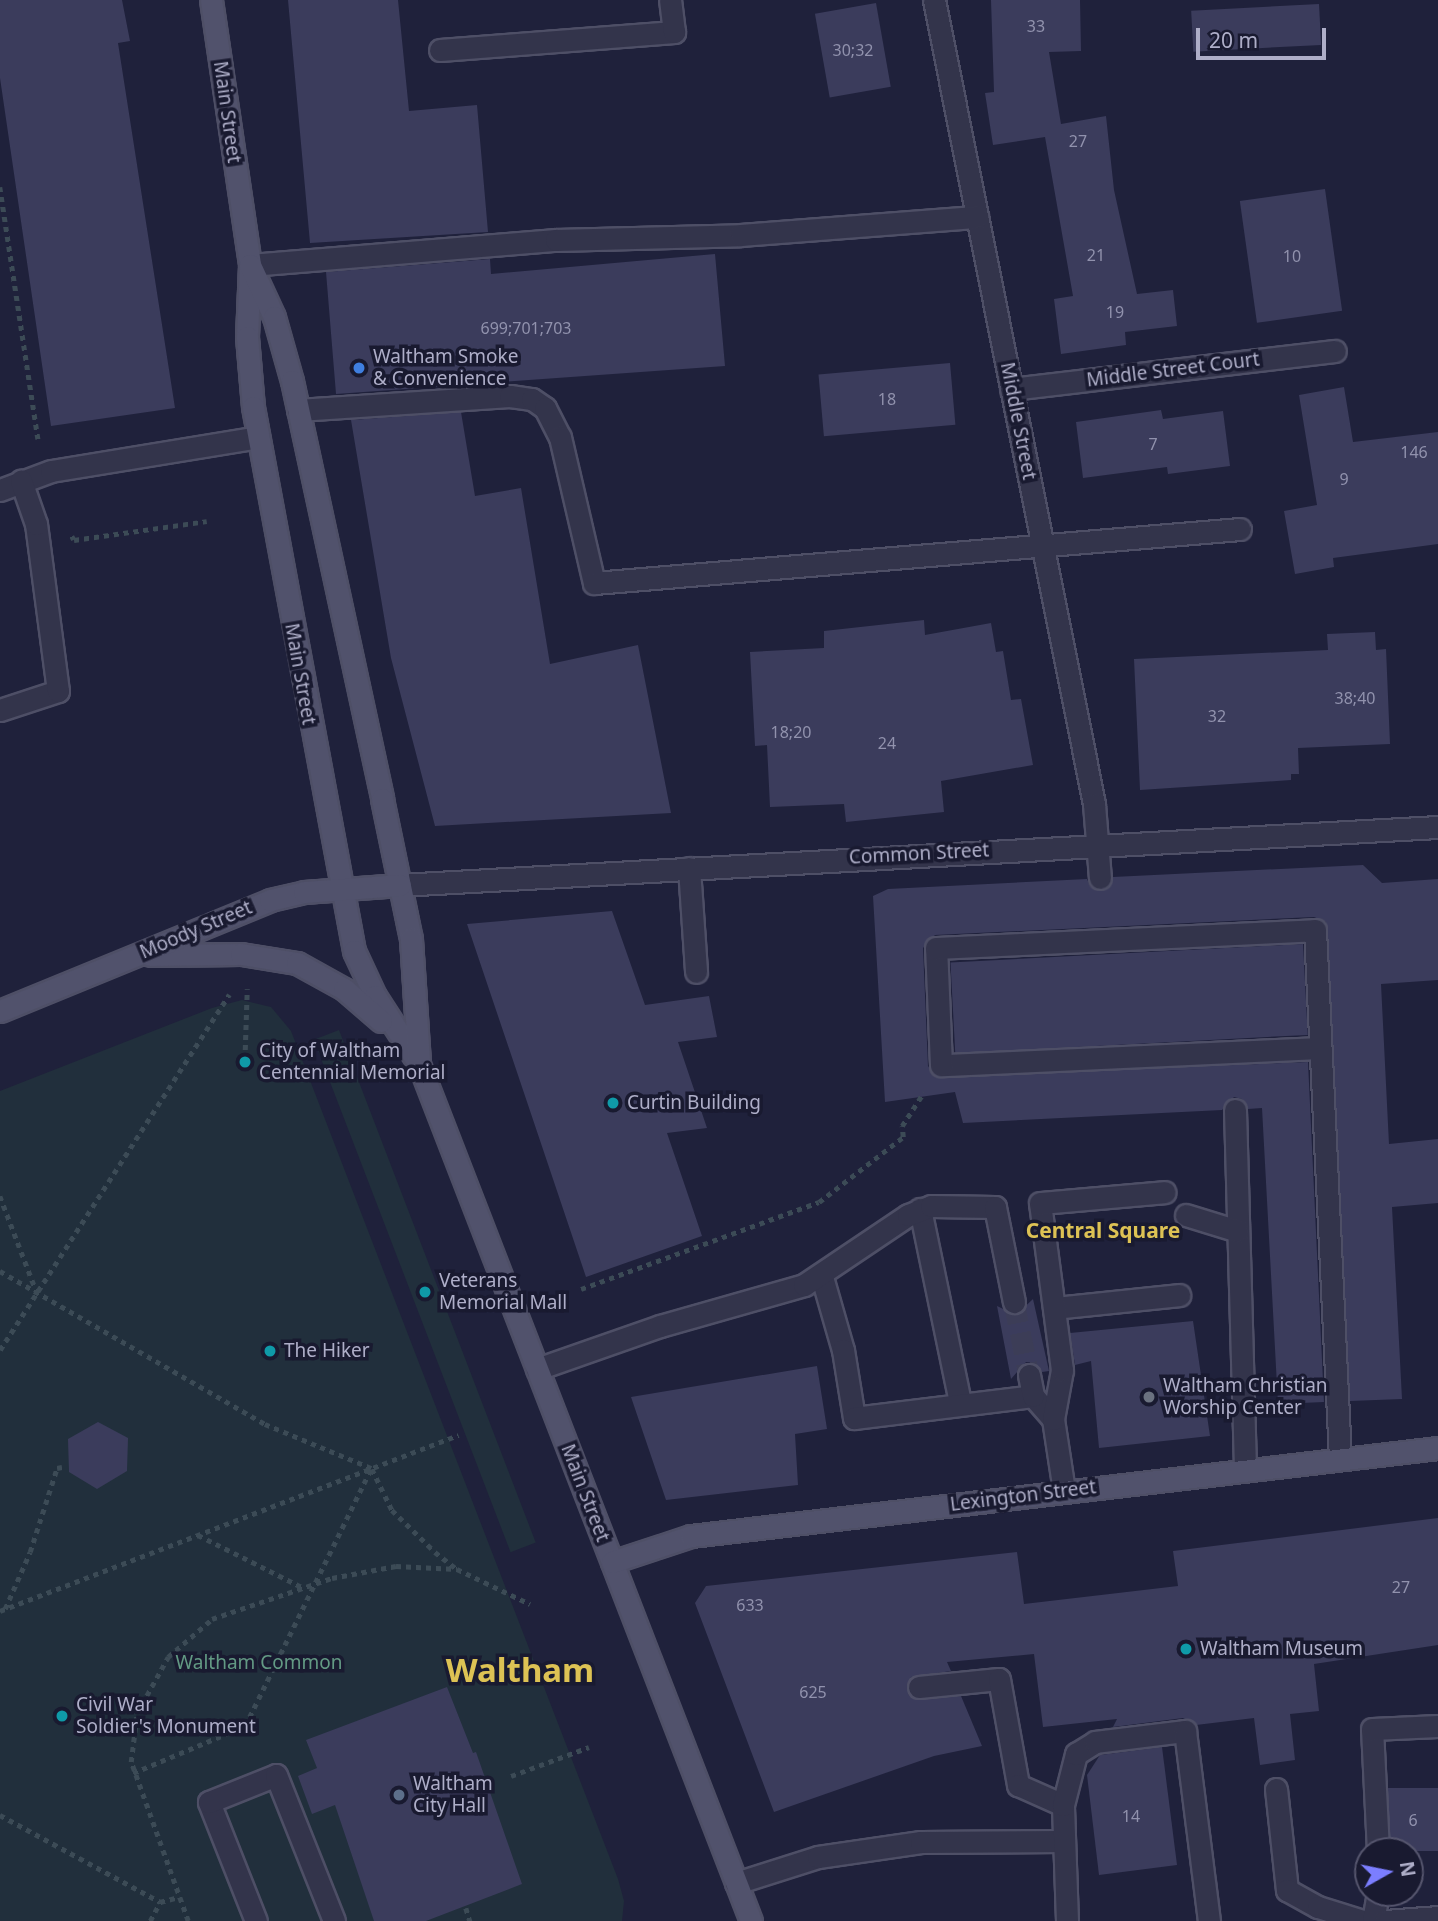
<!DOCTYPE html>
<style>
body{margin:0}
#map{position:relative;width:1438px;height:1921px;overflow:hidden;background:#1f213b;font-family:"Noto Sans",sans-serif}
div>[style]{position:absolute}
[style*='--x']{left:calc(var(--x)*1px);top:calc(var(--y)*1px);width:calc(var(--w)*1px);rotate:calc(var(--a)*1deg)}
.green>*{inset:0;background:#212f3c;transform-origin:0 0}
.building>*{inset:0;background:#3b3c5c;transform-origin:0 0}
.minor-tunnel>*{height:21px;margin-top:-10.5px;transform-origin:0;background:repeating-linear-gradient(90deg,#3c3d57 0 21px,transparent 0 31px)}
.path>*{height:4.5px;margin-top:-2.25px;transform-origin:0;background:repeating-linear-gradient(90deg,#3c4b56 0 5px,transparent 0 10px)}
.roads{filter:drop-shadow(2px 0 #4e4f66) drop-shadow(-2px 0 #4e4f66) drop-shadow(0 2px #4e4f66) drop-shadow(0 -2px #4e4f66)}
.minor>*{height:21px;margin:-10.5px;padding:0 10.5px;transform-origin:10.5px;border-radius:10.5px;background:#33344b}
.major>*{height:21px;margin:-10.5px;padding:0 10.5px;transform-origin:10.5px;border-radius:10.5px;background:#51526c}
.dots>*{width:19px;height:19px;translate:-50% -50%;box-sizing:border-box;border:4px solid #191a30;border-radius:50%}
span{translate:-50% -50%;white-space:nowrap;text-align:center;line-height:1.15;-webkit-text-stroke:7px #191a30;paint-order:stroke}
.number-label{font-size:16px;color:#9192ad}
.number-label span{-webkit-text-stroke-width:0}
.street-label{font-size:19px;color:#aeaec8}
.poi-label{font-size:19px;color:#aeaec8}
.left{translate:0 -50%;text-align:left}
.park-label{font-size:19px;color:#639a84}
.neighbourhood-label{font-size:21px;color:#ddc254;font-weight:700}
.town-label{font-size:33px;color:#ddc254;font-weight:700}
.north{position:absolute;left:1354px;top:1837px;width:70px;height:70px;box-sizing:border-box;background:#191a30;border:2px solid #55556d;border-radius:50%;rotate:81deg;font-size:19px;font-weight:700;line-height:28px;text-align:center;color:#aeaec8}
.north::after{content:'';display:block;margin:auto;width:24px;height:32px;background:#7b7eff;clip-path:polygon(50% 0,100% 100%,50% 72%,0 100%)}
.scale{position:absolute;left:1196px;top:28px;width:130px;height:32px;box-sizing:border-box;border:4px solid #aeaec8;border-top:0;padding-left:9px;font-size:21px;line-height:24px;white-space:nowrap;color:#aeaec8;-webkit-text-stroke:5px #191a30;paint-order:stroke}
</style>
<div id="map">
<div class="green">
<div style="clip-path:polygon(242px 1000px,271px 1007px,291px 1031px,618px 1879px,624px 1901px,622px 1921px,0 1921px,0 1091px,212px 1008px)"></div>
<div style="left:339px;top:1030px;width:549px;height:27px;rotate:69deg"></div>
</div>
<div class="building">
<div style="clip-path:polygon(0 0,122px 0,130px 41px,118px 43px,175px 408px,51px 426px,0 78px)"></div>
<div style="clip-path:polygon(288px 0,398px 0,409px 111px,477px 105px,488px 232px,310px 243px)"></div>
<div style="clip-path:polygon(991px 0,1080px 0,1081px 51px,1049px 52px,1061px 124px,1106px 116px,1114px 190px,1137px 294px,1173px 290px,1177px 326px,1125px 332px,1126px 345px,1061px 354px,1054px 299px,1073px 296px,1045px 137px,993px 145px,985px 93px,994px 92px)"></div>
<div style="left:876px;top:3px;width:85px;height:62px;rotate:80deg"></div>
<div style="left:1319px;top:4px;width:41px;height:128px;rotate:87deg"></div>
<div style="left:1325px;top:189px;width:123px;height:86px;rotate:82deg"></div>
<div style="clip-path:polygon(715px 254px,725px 366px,336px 394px,326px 272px,490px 259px,491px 274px)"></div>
<div style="left:950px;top:363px;width:62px;height:132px;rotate:85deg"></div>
<div style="clip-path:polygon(1344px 387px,1353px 442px,1438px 432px,1438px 544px,1333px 558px,1334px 567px,1295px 574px,1284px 511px,1317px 505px,1299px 395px)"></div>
<div style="clip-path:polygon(1161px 410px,1163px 419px,1223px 411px,1230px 466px,1168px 474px,1167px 467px,1083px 478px,1076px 422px)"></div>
<div style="clip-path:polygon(461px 412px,475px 496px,521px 488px,550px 664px,638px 645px,671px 813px,435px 826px,391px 658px,351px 420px)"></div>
<div style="clip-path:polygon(924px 620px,925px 635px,991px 623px,996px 652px,1003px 651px,1011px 700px,1021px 699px,1033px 765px,941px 781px,944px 812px,846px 822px,844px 804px,770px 807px,767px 745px,755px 746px,750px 652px,824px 648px,824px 631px)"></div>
<div style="clip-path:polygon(1375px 632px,1376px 650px,1386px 649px,1390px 744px,1298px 748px,1299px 774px,1291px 774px,1291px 780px,1140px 790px,1134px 659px,1328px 650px,1327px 634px)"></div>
<div style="clip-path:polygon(1363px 865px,1382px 883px,1438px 879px,1438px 980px,1381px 984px,1389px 1144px,1438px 1139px,1438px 1203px,1392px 1207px,1402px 1399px,1350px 1401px,1326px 922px,1314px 917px,935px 935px,923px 948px,928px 1066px,936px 1077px,1308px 1062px,1324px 1402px,1278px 1404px,1262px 1108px,1248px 1109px,1242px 1099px,1234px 1097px,1222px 1110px,963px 1123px,955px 1092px,885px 1102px,873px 896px,888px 889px,1087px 879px,1090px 886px,1100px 891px,1108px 888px,1113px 877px)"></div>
<div style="clip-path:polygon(612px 911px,645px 1005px,709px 996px,717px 1037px,678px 1042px,707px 1128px,667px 1133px,702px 1236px,586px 1277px,467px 924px)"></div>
<div style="left:1303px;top:944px;width:91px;height:353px;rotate:87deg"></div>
<div style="clip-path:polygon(1033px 1299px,1049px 1371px,1042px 1372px,1034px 1363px,1026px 1362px,1011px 1379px,997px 1306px,1016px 1315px)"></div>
<div style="clip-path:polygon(1193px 1321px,1210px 1436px,1099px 1448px,1091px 1361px,1075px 1365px,1070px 1333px)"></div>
<div style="clip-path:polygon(817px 1366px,827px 1429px,795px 1434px,798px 1485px,666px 1500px,631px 1397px)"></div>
<div style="clip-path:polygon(98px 1422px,128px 1438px,127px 1471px,97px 1489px,69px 1472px,68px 1439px)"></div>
<div style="clip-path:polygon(1438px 1518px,1438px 1645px,1314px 1664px,1319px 1711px,1290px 1714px,1295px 1760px,1260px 1765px,1254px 1718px,1196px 1725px,1183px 1718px,1113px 1727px,1117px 1719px,1043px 1727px,1034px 1654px,947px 1662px,951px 1671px,911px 1677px,908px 1694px,920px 1700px,961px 1696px,982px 1746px,934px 1756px,774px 1812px,695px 1603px,706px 1586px,1017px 1552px,1024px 1604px,1178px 1586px,1173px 1551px)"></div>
<div style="clip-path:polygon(447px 1687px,473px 1753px,476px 1752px,522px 1884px,426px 1921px,374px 1921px,335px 1805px,312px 1814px,298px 1776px,317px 1768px,306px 1740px)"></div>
<div style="clip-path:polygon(1162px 1747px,1177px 1865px,1099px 1875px,1087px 1775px,1100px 1755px)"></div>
<div style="left:1438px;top:1788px;width:63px;height:50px;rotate:90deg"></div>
</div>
<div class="minor-tunnel">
<div style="--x:1014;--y:1302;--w:75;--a:78.4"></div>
</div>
<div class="path">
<div style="--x:0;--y:187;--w:255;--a:81.4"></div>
<div style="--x:72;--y:536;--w:4;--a:63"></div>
<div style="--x:74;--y:540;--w:134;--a:-8.1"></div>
<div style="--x:245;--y:1050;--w:61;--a:-88.1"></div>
<div style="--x:0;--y:1196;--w:104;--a:69.1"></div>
<div style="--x:0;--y:1271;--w:306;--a:30"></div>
<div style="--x:265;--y:1424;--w:115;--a:22.5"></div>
<div style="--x:581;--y:1289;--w:253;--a:-20.1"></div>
<div style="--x:819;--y:1202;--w:106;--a:-37.7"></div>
<div style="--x:903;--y:1137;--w:11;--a:-95"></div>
<div style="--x:902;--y:1126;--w:40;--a:-57.1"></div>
<div style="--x:0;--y:1350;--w:423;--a:-57.2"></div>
<div style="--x:372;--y:1469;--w:46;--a:64"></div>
<div style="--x:392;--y:1510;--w:60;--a:44.3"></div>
<div style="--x:435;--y:1552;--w:28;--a:38"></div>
<div style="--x:457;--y:1569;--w:81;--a:25.6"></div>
<div style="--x:198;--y:1535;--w:116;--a:26.6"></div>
<div style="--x:5;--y:1609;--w:62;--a:-66.3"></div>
<div style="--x:30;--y:1552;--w:88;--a:-72.2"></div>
<div style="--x:57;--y:1468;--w:5;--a:-11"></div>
<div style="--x:0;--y:1611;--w:491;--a:-21"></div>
<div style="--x:133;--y:1773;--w:121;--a:-22.8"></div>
<div style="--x:245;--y:1726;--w:286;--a:-63.9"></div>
<div style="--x:511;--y:1776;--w:83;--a:-20.4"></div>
<div style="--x:0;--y:1815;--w:182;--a:28.5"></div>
<div style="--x:466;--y:1908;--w:14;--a:73"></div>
<div style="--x:150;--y:1921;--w:21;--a:-62"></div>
<div style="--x:160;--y:1902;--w:20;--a:-15"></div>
<div style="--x:188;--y:1921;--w:169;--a:-109.7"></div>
<div style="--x:131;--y:1762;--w:49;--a:-83"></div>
<div style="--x:137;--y:1713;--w:64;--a:-61"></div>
<div style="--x:168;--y:1657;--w:58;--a:-40.8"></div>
<div style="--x:212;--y:1619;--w:127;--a:-18.9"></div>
<div style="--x:332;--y:1578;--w:65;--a:-10.6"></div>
<div style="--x:396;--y:1566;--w:61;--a:2.8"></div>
</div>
<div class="roads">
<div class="minor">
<div style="--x:934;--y:0;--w:820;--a:78.74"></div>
<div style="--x:1094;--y:804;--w:74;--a:85.4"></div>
<div style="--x:440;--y:50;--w:235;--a:-4.4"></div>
<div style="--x:674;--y:32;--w:32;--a:-97"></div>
<div style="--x:250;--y:265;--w:307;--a:-4.7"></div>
<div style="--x:556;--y:240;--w:185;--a:-1.5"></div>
<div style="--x:741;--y:235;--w:237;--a:-4.4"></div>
<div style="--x:1011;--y:389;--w:326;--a:-6.7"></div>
<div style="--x:298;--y:410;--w:212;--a:-3.8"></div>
<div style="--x:510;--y:396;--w:22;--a:8"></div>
<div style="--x:532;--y:399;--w:16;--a:35"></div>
<div style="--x:545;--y:408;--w:33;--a:63"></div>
<div style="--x:560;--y:437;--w:150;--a:76.9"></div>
<div style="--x:594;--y:583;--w:648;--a:-4.78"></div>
<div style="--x:0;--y:490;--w:54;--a:-20.4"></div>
<div style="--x:51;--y:471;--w:210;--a:-9.3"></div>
<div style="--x:0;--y:710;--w:61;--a:-18.1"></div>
<div style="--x:58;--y:691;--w:168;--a:-97.5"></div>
<div style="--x:36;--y:524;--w:46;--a:-109.2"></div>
<div style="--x:689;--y:868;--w:104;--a:86.1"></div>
<div style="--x:400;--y:885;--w:1040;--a:-3.2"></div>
<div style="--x:1320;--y:1048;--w:379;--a:177.4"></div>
<div style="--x:941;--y:1065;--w:117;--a:-92.4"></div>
<div style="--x:936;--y:948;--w:379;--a:-2.7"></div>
<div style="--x:1315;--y:930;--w:529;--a:87.29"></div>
<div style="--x:1235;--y:1110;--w:359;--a:88.4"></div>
<div style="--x:920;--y:1209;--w:198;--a:78.3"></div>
<div style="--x:1186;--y:1215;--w:54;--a:17.1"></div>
<div style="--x:822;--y:1277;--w:76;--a:74"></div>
<div style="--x:843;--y:1350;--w:69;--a:80.8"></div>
<div style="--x:854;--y:1418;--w:180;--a:-7"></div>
<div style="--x:1033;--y:1396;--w:30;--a:49"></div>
<div style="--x:1053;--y:1419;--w:73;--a:81.3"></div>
<div style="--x:1054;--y:1308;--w:126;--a:-5.9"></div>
<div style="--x:537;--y:1369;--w:130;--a:-19.3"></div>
<div style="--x:660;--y:1326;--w:150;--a:-15.9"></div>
<div style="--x:804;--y:1285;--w:125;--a:-33.9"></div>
<div style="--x:908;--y:1215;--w:25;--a:-21"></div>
<div style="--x:931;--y:1206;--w:64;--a:0.9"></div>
<div style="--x:995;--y:1207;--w:97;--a:78.7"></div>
<div style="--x:1029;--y:1375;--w:21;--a:79"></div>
<div style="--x:1053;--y:1419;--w:50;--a:-79.6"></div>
<div style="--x:1062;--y:1370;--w:168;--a:-97.5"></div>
<div style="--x:1040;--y:1203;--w:125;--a:-5"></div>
<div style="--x:919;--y:1687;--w:80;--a:-5.7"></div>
<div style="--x:999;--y:1679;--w:108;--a:79.8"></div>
<div style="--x:1018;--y:1785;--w:49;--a:24"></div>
<div style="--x:1276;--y:1789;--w:102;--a:83.8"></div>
<div style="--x:1287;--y:1890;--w:35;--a:29"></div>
<div style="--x:1318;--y:1907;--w:47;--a:17.3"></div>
<div style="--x:1378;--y:1851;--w:122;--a:-92.8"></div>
<div style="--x:1372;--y:1729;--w:66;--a:-2.6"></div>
<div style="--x:736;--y:1883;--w:86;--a:-17.6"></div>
<div style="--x:818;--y:1857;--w:104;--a:-8.3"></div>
<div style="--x:921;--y:1842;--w:142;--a:-0.4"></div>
<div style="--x:256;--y:1921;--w:128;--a:-111.6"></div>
<div style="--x:209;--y:1802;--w:72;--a:-21.9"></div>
<div style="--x:276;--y:1775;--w:157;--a:68.3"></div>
<div style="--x:1067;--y:1921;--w:116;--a:-92"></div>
<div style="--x:1063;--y:1805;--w:53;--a:-75.7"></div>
<div style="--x:1076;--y:1754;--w:22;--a:-32"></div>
<div style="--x:1095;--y:1742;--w:91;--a:-7"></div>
<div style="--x:1185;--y:1731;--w:192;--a:82.8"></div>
<div style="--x:1373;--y:1921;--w:28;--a:-80"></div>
<div style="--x:1385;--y:1921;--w:53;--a:-4.3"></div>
</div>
<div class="major">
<div style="--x:211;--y:0;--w:268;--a:81.6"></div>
<div style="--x:250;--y:265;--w:72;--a:92.4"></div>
<div style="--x:247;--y:337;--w:70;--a:85.1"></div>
<div style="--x:253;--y:407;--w:553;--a:79.48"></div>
<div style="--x:354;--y:951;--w:50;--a:65"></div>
<div style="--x:375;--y:996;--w:81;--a:57.1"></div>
<div style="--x:419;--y:1064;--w:919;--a:68.82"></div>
<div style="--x:250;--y:265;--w:57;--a:65.2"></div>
<div style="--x:274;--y:317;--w:66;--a:74.3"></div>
<div style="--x:292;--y:381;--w:428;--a:77.8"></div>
<div style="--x:382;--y:799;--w:143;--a:78.3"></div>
<div style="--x:411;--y:939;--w:125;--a:86.3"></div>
<div style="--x:150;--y:955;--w:91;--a:-0.6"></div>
<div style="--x:241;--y:954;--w:57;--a:9.1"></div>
<div style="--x:297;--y:963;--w:54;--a:29"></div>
<div style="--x:344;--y:989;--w:49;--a:40.9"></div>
<div style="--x:0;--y:1011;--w:292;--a:-22.3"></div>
<div style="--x:270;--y:900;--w:35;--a:-13"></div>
<div style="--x:304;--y:892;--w:96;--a:-4.2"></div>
<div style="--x:612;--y:1562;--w:83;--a:-18.2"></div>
<div style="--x:691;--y:1536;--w:752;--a:-6.72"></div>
</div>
</div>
<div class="dots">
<div style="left:359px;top:368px;background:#3f7fe0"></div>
<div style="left:245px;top:1062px;background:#0f9aa8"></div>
<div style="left:613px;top:1103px;background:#0f9aa8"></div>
<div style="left:425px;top:1292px;background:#0f9aa8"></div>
<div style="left:270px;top:1351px;background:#0f9aa8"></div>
<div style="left:1149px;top:1397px;background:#6b7280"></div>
<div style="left:1186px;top:1649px;background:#0f9aa8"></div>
<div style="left:62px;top:1716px;background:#0f9aa8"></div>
<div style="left:399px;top:1795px;background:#5c6f8a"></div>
</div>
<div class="number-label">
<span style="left:1036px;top:26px">33</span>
<span style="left:853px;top:50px">30;32</span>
<span style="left:1078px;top:141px">27</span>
<span style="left:1096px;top:255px">21</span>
<span style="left:1292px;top:256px">10</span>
<span style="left:1115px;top:312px">19</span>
<span style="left:526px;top:328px">699;701;703</span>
<span style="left:887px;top:399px">18</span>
<span style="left:1153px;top:444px">7</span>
<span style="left:1414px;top:452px">146</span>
<span style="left:1344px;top:479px">9</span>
<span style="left:1355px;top:698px">38;40</span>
<span style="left:1217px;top:716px">32</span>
<span style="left:791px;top:732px">18;20</span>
<span style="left:887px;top:743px">24</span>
<span style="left:1401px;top:1587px">27</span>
<span style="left:750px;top:1605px">633</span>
<span style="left:813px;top:1692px">625</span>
<span style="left:1131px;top:1816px">14</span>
<span style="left:1413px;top:1820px">6</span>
</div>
<div class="street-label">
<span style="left:227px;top:112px;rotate:82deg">Main Street</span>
<span style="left:1173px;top:370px;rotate:-7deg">Middle Street Court</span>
<span style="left:1018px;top:421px;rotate:79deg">Middle Street</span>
<span style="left:300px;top:674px;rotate:80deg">Main Street</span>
<span style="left:919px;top:854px;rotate:-3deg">Common Street</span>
<span style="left:196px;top:930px;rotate:-23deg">Moody Street</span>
<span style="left:585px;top:1493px;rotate:69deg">Main Street</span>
<span style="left:1023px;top:1496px;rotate:-7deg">Lexington Street</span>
</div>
<div class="poi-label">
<span class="left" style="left:373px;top:368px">Waltham Smoke<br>&amp; Convenience</span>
<span class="left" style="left:259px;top:1062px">City of Waltham<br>Centennial Memorial</span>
<span class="left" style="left:627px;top:1103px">Curtin Building</span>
<span class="left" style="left:439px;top:1292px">Veterans<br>Memorial Mall</span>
<span class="left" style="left:284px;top:1351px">The Hiker</span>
<span class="left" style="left:1163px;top:1397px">Waltham Christian<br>Worship Center</span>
<span class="left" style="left:1200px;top:1649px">Waltham Museum</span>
<span class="left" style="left:76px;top:1716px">Civil War<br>Soldier's Monument</span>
<span class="left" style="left:413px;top:1795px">Waltham<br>City Hall</span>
</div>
<div class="park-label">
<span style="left:259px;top:1663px">Waltham Common</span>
</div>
<div class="neighbourhood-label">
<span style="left:1103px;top:1230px">Central Square</span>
</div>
<div class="town-label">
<span style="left:520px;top:1670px">Waltham</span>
</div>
<div class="north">N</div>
<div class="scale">20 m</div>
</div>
